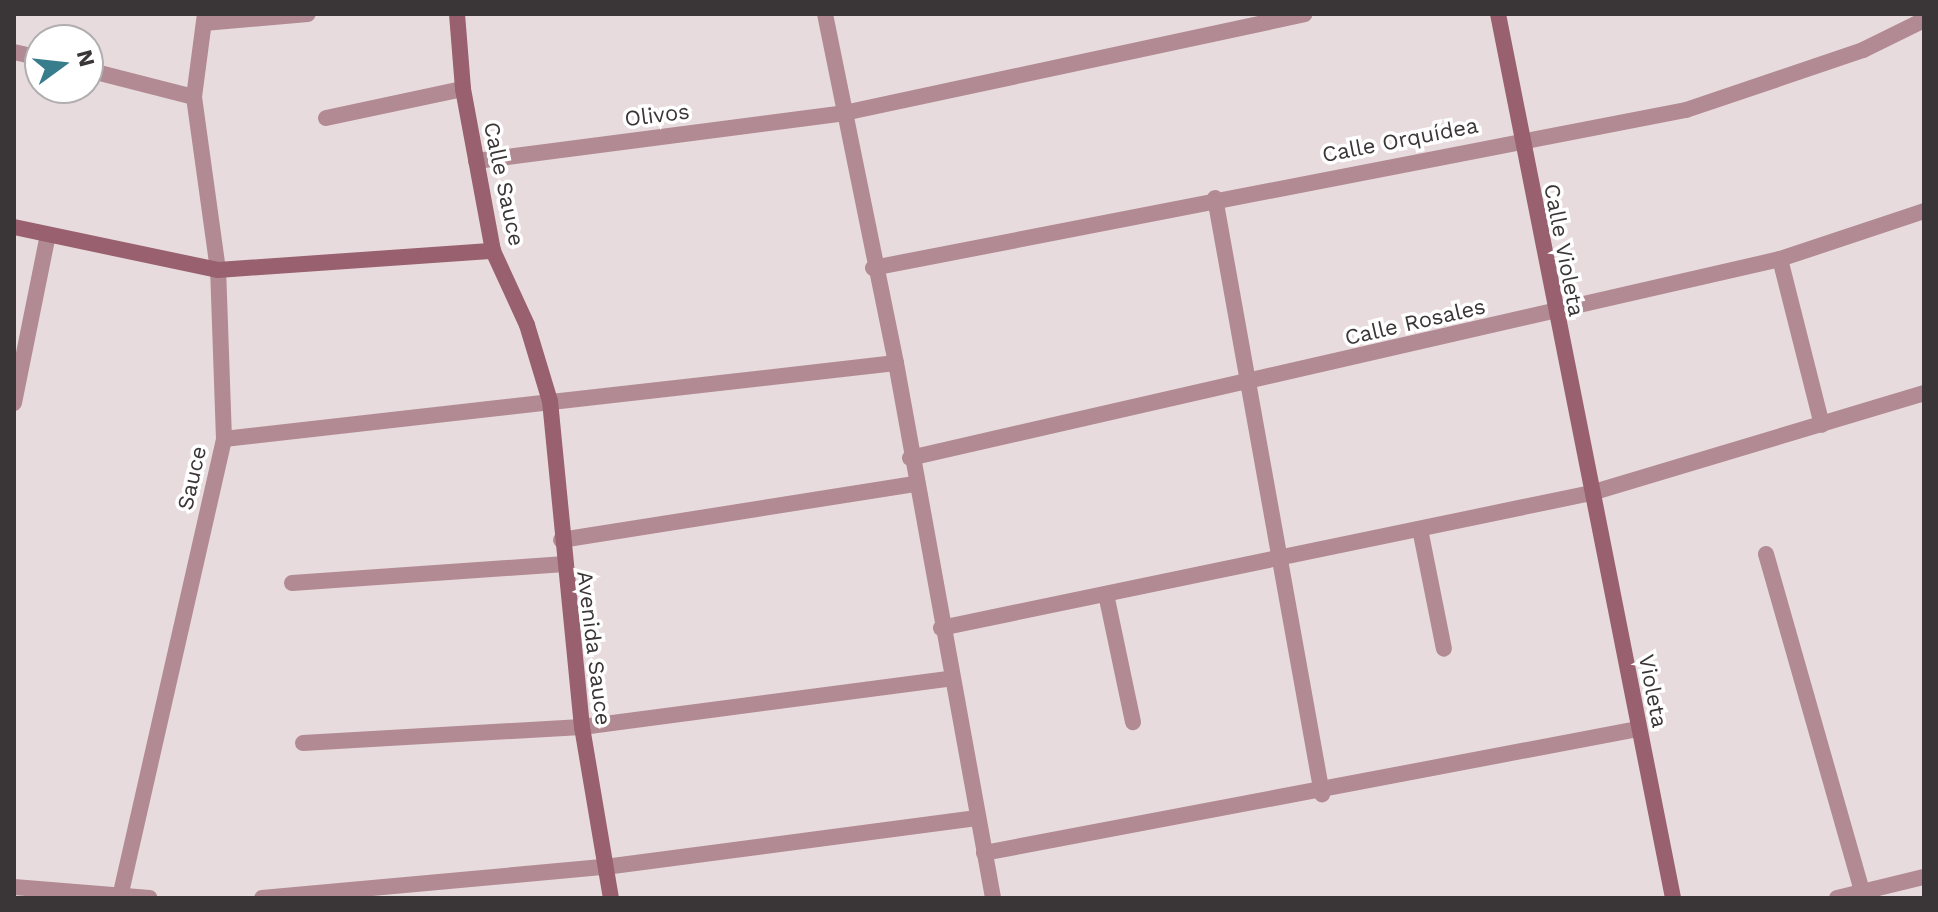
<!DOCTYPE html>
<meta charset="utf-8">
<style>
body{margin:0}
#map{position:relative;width:1938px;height:912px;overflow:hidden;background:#e8dbde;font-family:"Work Sans",sans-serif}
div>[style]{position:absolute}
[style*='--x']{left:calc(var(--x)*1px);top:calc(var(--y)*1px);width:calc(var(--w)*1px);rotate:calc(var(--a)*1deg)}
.street>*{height:16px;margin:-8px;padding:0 8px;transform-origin:8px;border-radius:8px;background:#b28a93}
.secondary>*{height:16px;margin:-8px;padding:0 8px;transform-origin:8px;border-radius:8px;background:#99606f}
span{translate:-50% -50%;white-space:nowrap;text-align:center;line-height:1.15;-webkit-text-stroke:7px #fff;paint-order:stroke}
.street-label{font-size:22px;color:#3a3536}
.frame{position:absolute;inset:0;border:16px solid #3a3536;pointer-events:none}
.north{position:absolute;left:24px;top:24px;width:80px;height:80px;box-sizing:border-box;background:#fff;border:2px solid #b0aeaf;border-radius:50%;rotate:75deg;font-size:22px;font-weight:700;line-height:32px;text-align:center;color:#3a3536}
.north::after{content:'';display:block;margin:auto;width:28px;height:36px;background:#387d8b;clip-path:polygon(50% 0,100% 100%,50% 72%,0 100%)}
</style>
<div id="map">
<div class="street">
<div style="--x:825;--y:14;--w:356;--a:78.5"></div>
<div style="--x:896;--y:363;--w:544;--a:79.72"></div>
<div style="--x:204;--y:23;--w:104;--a:-4.9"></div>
<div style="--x:14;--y:52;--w:27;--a:13"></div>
<div style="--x:88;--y:70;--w:109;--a:14.3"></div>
<div style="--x:326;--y:118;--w:140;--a:-12"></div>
<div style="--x:476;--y:161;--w:371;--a:-7.4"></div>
<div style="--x:844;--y:113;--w:471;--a:-12.1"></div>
<div style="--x:1215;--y:198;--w:606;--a:79.82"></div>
<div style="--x:1780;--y:259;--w:171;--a:75.8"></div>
<div style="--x:873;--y:268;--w:828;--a:-11"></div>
<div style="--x:1686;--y:110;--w:187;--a:-18.7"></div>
<div style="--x:1863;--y:50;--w:68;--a:-26.2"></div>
<div style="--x:14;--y:403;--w:171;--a:-78.6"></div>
<div style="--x:224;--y:439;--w:676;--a:-6.45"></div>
<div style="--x:910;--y:458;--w:892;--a:-12.88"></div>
<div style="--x:1780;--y:259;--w:152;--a:-18.4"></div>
<div style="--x:1420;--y:529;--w:122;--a:78.7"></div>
<div style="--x:561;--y:540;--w:358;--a:-9"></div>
<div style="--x:1766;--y:554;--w:351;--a:74.1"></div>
<div style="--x:292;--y:583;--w:270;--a:-4"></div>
<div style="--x:1106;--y:594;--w:131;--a:78.1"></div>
<div style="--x:941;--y:628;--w:664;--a:-11.73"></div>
<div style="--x:1591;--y:493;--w:348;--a:-16.7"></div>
<div style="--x:303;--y:743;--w:279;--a:-3.3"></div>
<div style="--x:582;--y:727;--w:373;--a:-7.5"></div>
<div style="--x:984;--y:853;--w:666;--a:-10.74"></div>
<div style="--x:14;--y:887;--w:136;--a:4.6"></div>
<div style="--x:120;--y:897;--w:470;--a:-77.2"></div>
<div style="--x:224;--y:439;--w:169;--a:-92"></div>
<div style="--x:218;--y:270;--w:175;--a:-97.9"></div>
<div style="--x:194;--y:97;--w:84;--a:-82.5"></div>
<div style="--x:262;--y:898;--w:344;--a:-5.2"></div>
<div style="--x:605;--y:867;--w:375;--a:-7.5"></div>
<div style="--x:1837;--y:898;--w:89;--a:-13.6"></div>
</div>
<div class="secondary">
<div style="--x:457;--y:14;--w:75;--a:85.4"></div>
<div style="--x:463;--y:89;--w:165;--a:79.5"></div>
<div style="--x:493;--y:251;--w:81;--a:65.3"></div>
<div style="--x:527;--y:325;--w:79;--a:73.2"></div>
<div style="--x:550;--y:401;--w:328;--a:84.4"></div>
<div style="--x:582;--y:727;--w:173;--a:80.4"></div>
<div style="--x:1498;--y:14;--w:901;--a:78.8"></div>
<div style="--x:14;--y:227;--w:208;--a:11.9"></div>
<div style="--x:218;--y:270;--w:276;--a:-4"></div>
</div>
<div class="street-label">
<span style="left:657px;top:115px;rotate:-7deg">Olivos</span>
<span style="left:1400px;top:140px;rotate:-11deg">Calle Orquídea</span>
<span style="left:504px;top:184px;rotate:78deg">Calle Sauce</span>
<span style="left:1564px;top:250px;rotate:79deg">Calle Violeta</span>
<span style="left:1415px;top:322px;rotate:-13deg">Calle Rosales</span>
<span style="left:192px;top:478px;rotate:-77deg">Sauce</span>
<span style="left:594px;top:648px;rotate:83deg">Avenida Sauce</span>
<span style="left:1653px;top:691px;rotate:79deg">Violeta</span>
</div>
<div class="frame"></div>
<div class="north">N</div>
</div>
